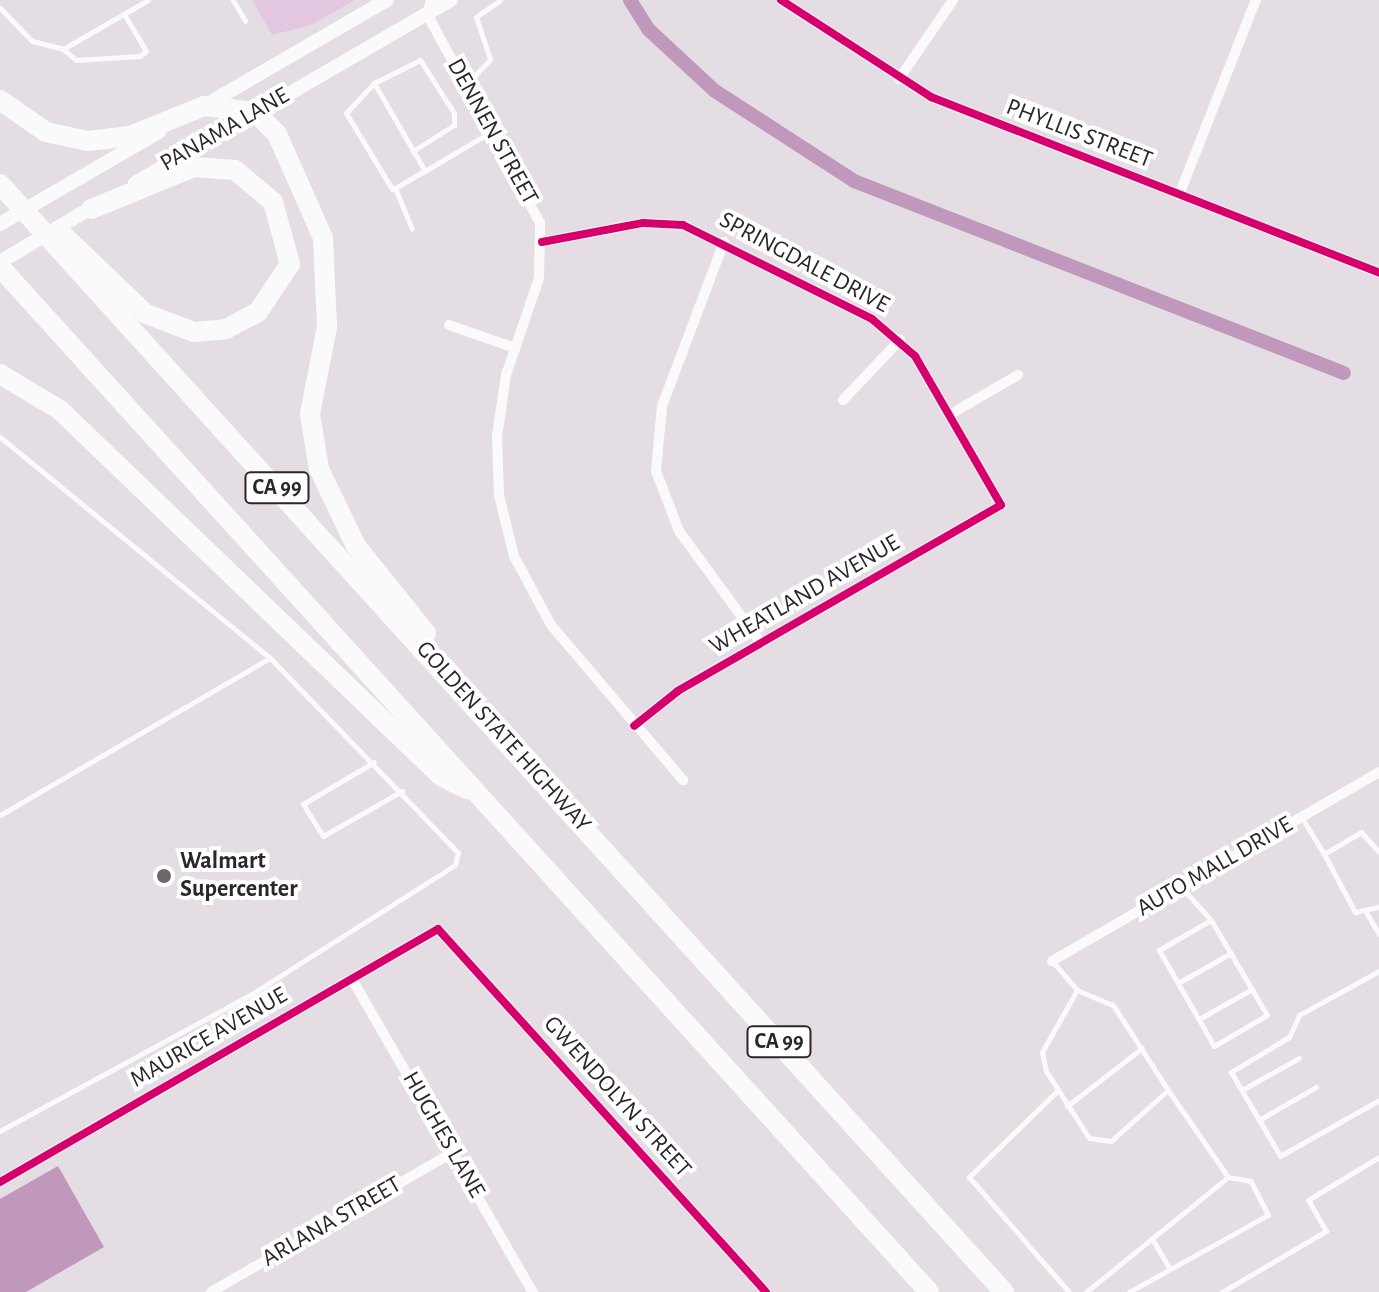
<!DOCTYPE html>
<style>
body{margin:0}
#map{position:relative;width:1379px;height:1292px;overflow:hidden;background:#e4dee4;font-family:"Alegreya Sans",sans-serif}
div>[style]{position:absolute}
[style*='--x']{left:calc(var(--x)*1px);top:calc(var(--y)*1px);width:calc(var(--w)*1px);rotate:calc(var(--a)*1deg)}
.green>*{inset:0;background:#e3c7e1}
.water>*{inset:0;background:#bf98bc}
.canal>*{height:14px;margin:-7px;padding:0 7px;transform-origin:7px;border-radius:7px;background:#bf98bc}
.lane>*{height:5px;margin:-2.5px;padding:0 2.5px;transform-origin:2.5px;border-radius:2.5px;background:#fbfafb}
.street>*{height:10px;margin:-5px;padding:0 5px;transform-origin:5px;border-radius:5px;background:#fbfafb}
.secondary>*{height:14px;margin:-7px;padding:0 7px;transform-origin:7px;border-radius:7px;background:#fbfafb}
.highway>*{height:20px;margin:-10px;padding:0 10px;transform-origin:10px;border-radius:10px;background:#fbfafb}
.cycleway>*{height:8px;margin:-4px;padding:0 4px;transform-origin:4px;border-radius:4px;background:#d6006c}
.dots>*{width:22px;height:22px;translate:-50% -50%;box-sizing:border-box;border:4px solid #fff;border-radius:50%}
span{translate:-50% -50%;white-space:nowrap;text-align:center;line-height:1.15;-webkit-text-stroke:8px #fff;paint-order:stroke}
.shield-label span{padding:2px 6px;background:#fff;border:2px solid;border-radius:6px;-webkit-text-stroke-width:0}
.shield-label{font-size:22px;color:#2a2629;font-weight:700}
.street-label{font-size:24px;color:#2a2629}
.poi-label{font-size:24px;color:#2a2629;font-weight:700}
.left{translate:0 -50%;text-align:left}
</style>
<div id="map">
<div class="green">
<div style="clip-path:polygon(252px 0,355px 0,311px 25px,272px 35px)"></div>
</div>
<div class="water">
<div style="clip-path:polygon(58px 1166px,104px 1247px,26px 1292px,0 1292px,0 1199px)"></div>
</div>
<div class="canal">
<div style="--x:630;--y:0;--w:34;--a:58"></div>
<div style="--x:648;--y:29;--w:91;--a:42.8"></div>
<div style="--x:715;--y:91;--w:166;--a:32.9"></div>
<div style="--x:854;--y:181;--w:526;--a:21.4"></div>
</div>
<div class="lane">
<div style="--x:233;--y:0;--w:24;--a:60"></div>
<div style="--x:0;--y:8;--w:46;--a:45.9"></div>
<div style="--x:32;--y:41;--w:32;--a:14"></div>
<div style="--x:63;--y:49;--w:98;--a:-30"></div>
<div style="--x:63;--y:49;--w:17;--a:40"></div>
<div style="--x:76;--y:60;--w:64;--a:-3.6"></div>
<div style="--x:140;--y:56;--w:8;--a:-40"></div>
<div style="--x:146;--y:51;--w:43;--a:-120.7"></div>
<div style="--x:374;--y:83;--w:51;--a:-26.6"></div>
<div style="--x:420;--y:60;--w:63;--a:57.3"></div>
<div style="--x:454;--y:113;--w:12;--a:90"></div>
<div style="--x:454;--y:125;--w:49;--a:147.6"></div>
<div style="--x:467;--y:84;--w:34;--a:-47"></div>
<div style="--x:490;--y:59;--w:44;--a:-108.4"></div>
<div style="--x:476;--y:17;--w:29;--a:-35"></div>
<div style="--x:425;--y:171;--w:102;--a:-120.1"></div>
<div style="--x:374;--y:83;--w:41;--a:133"></div>
<div style="--x:346;--y:113;--w:89;--a:58.8"></div>
<div style="--x:392;--y:189;--w:3;--a:-18"></div>
<div style="--x:395;--y:188;--w:34;--a:-30"></div>
<div style="--x:425;--y:171;--w:74;--a:-30.7"></div>
<div style="--x:395;--y:188;--w:44;--a:67.5"></div>
<div style="--x:0;--y:437;--w:349;--a:39.3"></div>
<div style="--x:270;--y:658;--w:271;--a:46"></div>
<div style="--x:458;--y:853;--w:12;--a:104"></div>
<div style="--x:455;--y:865;--w:243;--a:147.6"></div>
<div style="--x:250;--y:995;--w:285;--a:151.5"></div>
<div style="--x:374;--y:762;--w:82;--a:149.4"></div>
<div style="--x:303;--y:804;--w:38;--a:58"></div>
<div style="--x:323;--y:836;--w:91;--a:-29.7"></div>
<div style="--x:0;--y:815;--w:312;--a:-30.2"></div>
<div style="--x:1302;--y:818;--w:42;--a:58.6"></div>
<div style="--x:1324;--y:854;--w:43;--a:-30.7"></div>
<div style="--x:1361;--y:832;--w:27;--a:48"></div>
<div style="--x:1324;--y:854;--w:66;--a:61.9"></div>
<div style="--x:1355;--y:912;--w:25;--a:-12"></div>
<div style="--x:1182;--y:888;--w:43;--a:47.8"></div>
<div style="--x:1211;--y:920;--w:110;--a:59.5"></div>
<div style="--x:1267;--y:1015;--w:61;--a:149.7"></div>
<div style="--x:1214;--y:1046;--w:111;--a:-119.8"></div>
<div style="--x:1159;--y:950;--w:60;--a:-30"></div>
<div style="--x:1367;--y:914;--w:23;--a:59"></div>
<div style="--x:1052;--y:961;--w:38;--a:49"></div>
<div style="--x:1077;--y:990;--w:39;--a:23"></div>
<div style="--x:1113;--y:1005;--w:101;--a:57.1"></div>
<div style="--x:1168;--y:1090;--w:76;--a:138.2"></div>
<div style="--x:1111;--y:1141;--w:22;--a:-172"></div>
<div style="--x:1089;--y:1138;--w:80;--a:-122.7"></div>
<div style="--x:1046;--y:1071;--w:19;--a:-102"></div>
<div style="--x:1042;--y:1052;--w:71;--a:-60.6"></div>
<div style="--x:1379;--y:971;--w:91;--a:151.2"></div>
<div style="--x:1299;--y:1015;--w:24;--a:114"></div>
<div style="--x:1289;--y:1037;--w:68;--a:148.9"></div>
<div style="--x:1231;--y:1072;--w:97;--a:59.7"></div>
<div style="--x:1280;--y:1156;--w:114;--a:-29.5"></div>
<div style="--x:1178;--y:983;--w:61;--a:-29.5"></div>
<div style="--x:1199;--y:1019;--w:61;--a:-29.5"></div>
<div style="--x:1242;--y:1090;--w:65;--a:-29.3"></div>
<div style="--x:1056;--y:1092;--w:122;--a:135.7"></div>
<div style="--x:969;--y:1177;--w:152;--a:49"></div>
<div style="--x:1067;--y:1106;--w:95;--a:-37.7"></div>
<div style="--x:1259;--y:1120;--w:66;--a:-30.1"></div>
<div style="--x:1152;--y:1239;--w:35;--a:59"></div>
<div style="--x:1086;--y:1292;--w:183;--a:-39"></div>
<div style="--x:1129;--y:1292;--w:159;--a:-29"></div>
<div style="--x:1268;--y:1215;--w:38;--a:-117"></div>
<div style="--x:1251;--y:1181;--w:23;--a:-170"></div>
<div style="--x:1228;--y:1177;--w:106;--a:-124.6"></div>
<div style="--x:1222;--y:1292;--w:121;--a:-30.4"></div>
<div style="--x:1326;--y:1231;--w:36;--a:-120"></div>
<div style="--x:1308;--y:1200;--w:83;--a:-31.2"></div>
</div>
<div class="street">
<div style="--x:431;--y:0;--w:15;--a:106"></div>
<div style="--x:427;--y:14;--w:238;--a:61.6"></div>
<div style="--x:540;--y:223;--w:55;--a:91"></div>
<div style="--x:539;--y:278;--w:102;--a:108.8"></div>
<div style="--x:506;--y:375;--w:63;--a:98.3"></div>
<div style="--x:497;--y:437;--w:58;--a:88"></div>
<div style="--x:499;--y:495;--w:63;--a:76.2"></div>
<div style="--x:514;--y:556;--w:78;--a:61.8"></div>
<div style="--x:551;--y:625;--w:204;--a:49.6"></div>
<div style="--x:781;--y:0;--w:179;--a:32.9"></div>
<div style="--x:931;--y:97;--w:481;--a:21.4"></div>
<div style="--x:899;--y:79;--w:96;--a:-55.6"></div>
<div style="--x:1179;--y:195;--w:210;--a:-68.5"></div>
<div style="--x:542;--y:242;--w:103;--a:-10.7"></div>
<div style="--x:643;--y:223;--w:40;--a:2.9"></div>
<div style="--x:683;--y:225;--w:211;--a:26.4"></div>
<div style="--x:872;--y:319;--w:57;--a:40.7"></div>
<div style="--x:915;--y:356;--w:172;--a:60"></div>
<div style="--x:1001;--y:505;--w:373;--a:150.1"></div>
<div style="--x:678;--y:691;--w:56;--a:141.5"></div>
<div style="--x:724;--y:242;--w:175;--a:110.7"></div>
<div style="--x:662;--y:406;--w:65;--a:95.3"></div>
<div style="--x:656;--y:471;--w:64;--a:69"></div>
<div style="--x:679;--y:531;--w:139;--a:53.8"></div>
<div style="--x:449;--y:325;--w:70;--a:19.2"></div>
<div style="--x:843;--y:400;--w:83;--a:-46.5"></div>
<div style="--x:949;--y:415;--w:80;--a:-30.1"></div>
<div style="--x:1052;--y:961;--w:378;--a:-30"></div>
<div style="--x:352;--y:979;--w:362;--a:60"></div>
<div style="--x:0;--y:1182;--w:506;--a:-30.01"></div>
<div style="--x:438;--y:929;--w:489;--a:47.9"></div>
<div style="--x:211;--y:1292;--w:280;--a:-30"></div>
</div>
<div class="secondary">
<div style="--x:204;--y:106;--w:211;--a:-30.1"></div>
<div style="--x:135;--y:183;--w:365;--a:-30.1"></div>
<div style="--x:0;--y:224;--w:184;--a:-30.1"></div>
<div style="--x:0;--y:262;--w:112;--a:-30.7"></div>
</div>
<div class="highway">
<div style="--x:0;--y:100;--w:56;--a:34.8"></div>
<div style="--x:46;--y:132;--w:43;--a:12.1"></div>
<div style="--x:88;--y:141;--w:42;--a:-6.8"></div>
<div style="--x:130;--y:136;--w:80;--a:-22.1"></div>
<div style="--x:204;--y:106;--w:51;--a:6.7"></div>
<div style="--x:255;--y:112;--w:31;--a:45"></div>
<div style="--x:277;--y:134;--w:114;--a:66.1"></div>
<div style="--x:323;--y:238;--w:89;--a:87.4"></div>
<div style="--x:327;--y:327;--w:89;--a:101.1"></div>
<div style="--x:310;--y:414;--w:56;--a:80.7"></div>
<div style="--x:319;--y:469;--w:85;--a:64.3"></div>
<div style="--x:356;--y:546;--w:112;--a:51.2"></div>
<div style="--x:0;--y:184;--w:1495;--a:47.82"></div>
<div style="--x:64;--y:236;--w:113;--a:43.6"></div>
<div style="--x:146;--y:314;--w:51;--a:20.6"></div>
<div style="--x:194;--y:332;--w:32;--a:-5"></div>
<div style="--x:226;--y:329;--w:36;--a:-28"></div>
<div style="--x:258;--y:312;--w:58;--a:-56.3"></div>
<div style="--x:290;--y:264;--w:64;--a:-105.3"></div>
<div style="--x:273;--y:202;--w:50;--a:-139.9"></div>
<div style="--x:235;--y:170;--w:41;--a:-175.8"></div>
<div style="--x:194;--y:167;--w:111;--a:157.8"></div>
<div style="--x:0;--y:267;--w:1383;--a:47.81"></div>
<div style="--x:0;--y:374;--w:70;--a:31"></div>
<div style="--x:60;--y:410;--w:528;--a:43.85"></div>
<div style="--x:441;--y:776;--w:29;--a:27"></div>
</div>
<div class="cycleway">
<div style="--x:781;--y:0;--w:179;--a:32.9"></div>
<div style="--x:931;--y:97;--w:481;--a:21.4"></div>
<div style="--x:542;--y:242;--w:103;--a:-10.7"></div>
<div style="--x:643;--y:223;--w:40;--a:2.9"></div>
<div style="--x:683;--y:225;--w:211;--a:26.4"></div>
<div style="--x:872;--y:319;--w:57;--a:40.7"></div>
<div style="--x:915;--y:356;--w:172;--a:60"></div>
<div style="--x:1001;--y:505;--w:373;--a:150.1"></div>
<div style="--x:678;--y:691;--w:56;--a:141.5"></div>
<div style="--x:0;--y:1182;--w:506;--a:-30.01"></div>
<div style="--x:438;--y:929;--w:489;--a:47.9"></div>
</div>
<div class="dots">
<div style="left:164px;top:876px;background:#6b666a"></div>
</div>
<div class="shield-label">
<span style="left:277px;top:488px">CA 99</span>
<span style="left:779px;top:1042px">CA 99</span>
</div>
<div class="street-label">
<span style="left:225px;top:130px;rotate:-30deg">PANAMA LANE</span>
<span style="left:492px;top:132px;rotate:61deg">DENNEN STREET</span>
<span style="left:1079px;top:134px;rotate:21deg">PHYLLIS STREET</span>
<span style="left:804px;top:263px;rotate:28deg">SPRINGDALE DRIVE</span>
<span style="left:805px;top:595px;rotate:-30deg">WHEATLAND AVENUE</span>
<span style="left:503px;top:737px;rotate:48deg">GOLDEN STATE HIGHWAY</span>
<span style="left:1215px;top:867px;rotate:-30deg">AUTO MALL DRIVE</span>
<span style="left:209px;top:1038px;rotate:-30deg">MAURICE AVENUE</span>
<span style="left:617px;top:1097px;rotate:48deg">GWENDOLYN STREET</span>
<span style="left:443px;top:1135px;rotate:60deg">HUGHES LANE</span>
<span style="left:332px;top:1222px;rotate:-30deg">ARLANA STREET</span>
</div>
<div class="poi-label">
<span class="left" style="left:180px;top:876px">Walmart<br>Supercenter</span>
</div>
</div>
